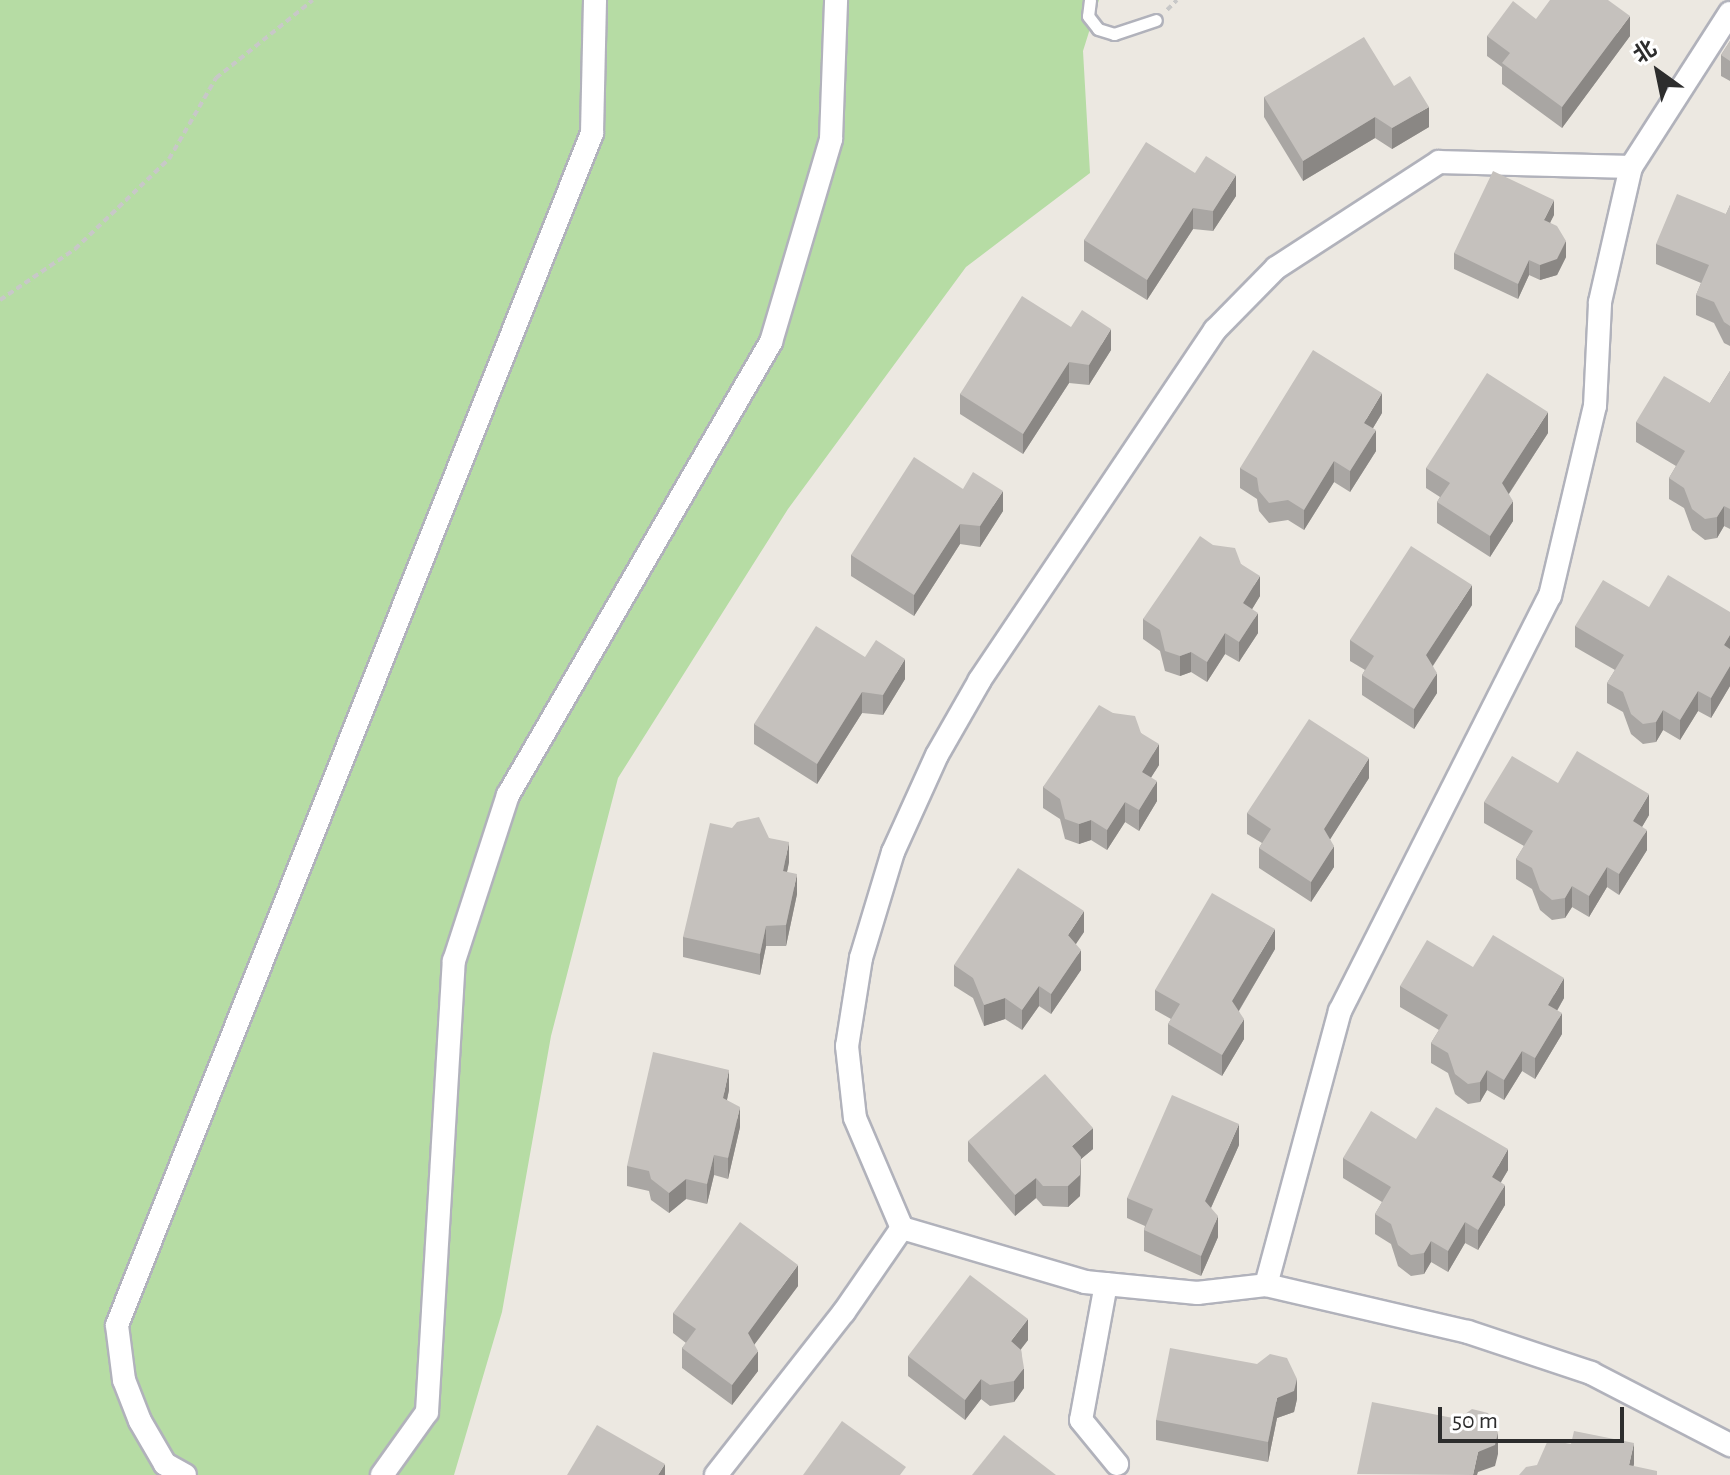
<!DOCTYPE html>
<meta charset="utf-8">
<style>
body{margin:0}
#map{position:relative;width:1730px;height:1475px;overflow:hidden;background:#ece8e1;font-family:"Alegreya Sans","Noto Sans SC",sans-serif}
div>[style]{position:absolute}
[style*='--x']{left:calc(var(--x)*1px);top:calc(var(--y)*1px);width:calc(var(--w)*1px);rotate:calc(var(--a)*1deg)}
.green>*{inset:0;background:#b6dca4}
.path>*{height:4px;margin-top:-2px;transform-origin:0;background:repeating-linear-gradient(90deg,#c8c8c8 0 6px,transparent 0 10px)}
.roads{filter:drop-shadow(2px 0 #b1b2bb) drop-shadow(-2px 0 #b1b2bb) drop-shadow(0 2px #b1b2bb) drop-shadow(0 -2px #b1b2bb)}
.lane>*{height:11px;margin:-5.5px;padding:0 5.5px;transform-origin:5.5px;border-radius:5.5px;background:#fff}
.street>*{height:22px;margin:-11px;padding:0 11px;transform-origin:11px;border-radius:11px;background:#fff}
.wall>*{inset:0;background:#a9a6a3}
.shaded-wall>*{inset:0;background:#8a8784}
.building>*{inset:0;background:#c5c1bd}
span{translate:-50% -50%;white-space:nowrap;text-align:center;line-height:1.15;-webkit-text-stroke:6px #fff;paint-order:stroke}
.north{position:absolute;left:1618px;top:32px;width:80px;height:80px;-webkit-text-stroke:6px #fff;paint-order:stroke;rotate:327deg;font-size:22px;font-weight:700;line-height:32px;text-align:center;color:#2d2d2d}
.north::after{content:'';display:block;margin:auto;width:28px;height:36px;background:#2d2d2d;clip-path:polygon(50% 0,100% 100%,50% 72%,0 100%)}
.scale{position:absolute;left:1438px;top:1407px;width:186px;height:36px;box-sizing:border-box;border:4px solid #2d2d2d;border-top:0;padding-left:10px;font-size:24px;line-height:28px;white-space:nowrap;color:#2d2d2d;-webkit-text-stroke:6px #fff;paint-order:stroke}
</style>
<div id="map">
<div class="green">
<div style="clip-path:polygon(0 0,1099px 0,1083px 51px,1090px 173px,966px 267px,788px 509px,618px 778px,551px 1036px,502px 1312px,454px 1475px,0 1475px)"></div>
</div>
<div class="path">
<div style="--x:1167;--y:10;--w:14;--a:-45"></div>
<div style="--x:0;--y:300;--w:91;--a:-34.2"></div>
<div style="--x:75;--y:249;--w:130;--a:-43.8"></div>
<div style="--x:169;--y:159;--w:94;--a:-59.9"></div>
<div style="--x:216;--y:78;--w:124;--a:-38.8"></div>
</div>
<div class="roads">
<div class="lane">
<div style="--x:1090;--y:0;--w:16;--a:97"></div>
<div style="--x:1088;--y:16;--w:16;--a:52"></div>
<div style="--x:1098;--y:29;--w:17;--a:17"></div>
<div style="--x:1114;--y:34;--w:44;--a:-18.4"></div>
</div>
<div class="street">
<div style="--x:1631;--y:167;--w:192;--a:-178.5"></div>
<div style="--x:1439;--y:162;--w:194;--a:147"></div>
<div style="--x:1276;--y:268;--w:87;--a:134.5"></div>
<div style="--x:1215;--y:330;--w:422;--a:123.9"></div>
<div style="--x:980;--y:680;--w:86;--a:119.8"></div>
<div style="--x:937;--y:755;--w:107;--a:114.4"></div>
<div style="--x:893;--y:852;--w:111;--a:106.8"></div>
<div style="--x:861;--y:958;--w:89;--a:99"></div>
<div style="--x:847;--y:1046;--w:72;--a:83.7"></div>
<div style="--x:855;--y:1118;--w:120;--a:66.9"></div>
<div style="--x:902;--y:1228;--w:191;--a:16.4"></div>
<div style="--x:1085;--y:1282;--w:113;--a:5.6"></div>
<div style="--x:1197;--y:1293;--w:69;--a:-6.6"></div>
<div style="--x:1266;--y:1285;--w:207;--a:13.1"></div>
<div style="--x:1468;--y:1332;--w:130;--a:18.4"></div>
<div style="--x:1591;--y:1373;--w:157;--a:27.4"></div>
<div style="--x:1106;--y:1284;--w:138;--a:100.4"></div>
<div style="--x:1081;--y:1420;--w:57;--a:50.7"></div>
<div style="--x:1266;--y:1285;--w:284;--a:-74.9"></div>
<div style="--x:1340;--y:1011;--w:465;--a:-63.2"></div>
<div style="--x:1550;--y:596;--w:195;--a:-76.7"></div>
<div style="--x:1595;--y:406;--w:104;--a:-87.2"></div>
<div style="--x:1600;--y:302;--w:139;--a:-77.1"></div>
<div style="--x:1631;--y:167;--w:183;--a:-57.3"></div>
<div style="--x:185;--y:1475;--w:23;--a:-151"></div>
<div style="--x:165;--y:1464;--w:50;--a:-120.2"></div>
<div style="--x:140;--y:1421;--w:44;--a:-111.3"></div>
<div style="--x:124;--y:1380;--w:55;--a:-97.3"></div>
<div style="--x:117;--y:1325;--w:1283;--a:-68.27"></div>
<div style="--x:592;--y:133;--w:133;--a:-88.7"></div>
<div style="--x:382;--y:1475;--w:77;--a:-54.5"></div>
<div style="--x:427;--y:1412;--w:452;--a:-86.6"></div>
<div style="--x:454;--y:961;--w:175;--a:-72"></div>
<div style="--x:508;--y:795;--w:524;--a:-59.86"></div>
<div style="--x:771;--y:342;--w:212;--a:-73.5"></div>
<div style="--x:831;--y:139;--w:139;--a:-87.9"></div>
<div style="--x:716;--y:1475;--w:207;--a:-51.9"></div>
<div style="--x:844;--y:1312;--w:102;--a:-55.4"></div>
</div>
</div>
<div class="wall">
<div style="clip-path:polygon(1536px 19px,1630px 36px,1562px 128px,1502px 84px,1502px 67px,1487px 56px,1487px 36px)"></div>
<div style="clip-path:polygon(1730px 41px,1730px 81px,1721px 76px,1721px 55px)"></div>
<div style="clip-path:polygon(1394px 86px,1429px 127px,1392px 149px,1375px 138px,1303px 181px,1264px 117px,1264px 97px)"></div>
<div style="clip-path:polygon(1195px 173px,1236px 196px,1213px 231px,1193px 229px,1147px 300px,1084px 261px,1084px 240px)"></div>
<div style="clip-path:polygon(1730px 205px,1730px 346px,1724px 343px,1714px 323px,1696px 315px,1696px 295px,1701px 283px,1656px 264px,1656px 244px,1726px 214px)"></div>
<div style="clip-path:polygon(1554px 215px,1550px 222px,1566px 257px,1557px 275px,1540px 280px,1529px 275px,1518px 299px,1454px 269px,1454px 253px)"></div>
<div style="clip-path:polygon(1071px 327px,1111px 350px,1089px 385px,1069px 383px,1023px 454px,960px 414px,960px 394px)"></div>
<div style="clip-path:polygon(1730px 371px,1730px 529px,1724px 526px,1717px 538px,1705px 540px,1692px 530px,1684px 508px,1669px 499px,1669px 478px,1676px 466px,1636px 442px,1636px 422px,1710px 403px)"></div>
<div style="clip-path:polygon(1382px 413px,1373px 428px,1376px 451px,1350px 492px,1334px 482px,1304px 530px,1288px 520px,1269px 523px,1259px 511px,1257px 499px,1240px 488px,1240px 468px)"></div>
<div style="clip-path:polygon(1548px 433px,1509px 494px,1513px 521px,1490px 557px,1437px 523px,1437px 502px,1440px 497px,1426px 488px,1426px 468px)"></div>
<div style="clip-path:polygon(963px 489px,1003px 511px,980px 547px,960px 544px,914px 616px,851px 576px,851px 555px)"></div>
<div style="clip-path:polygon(1241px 564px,1260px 596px,1252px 609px,1258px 633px,1239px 662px,1225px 654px,1207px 682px,1191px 672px,1180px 676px,1165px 671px,1160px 651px,1143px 639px,1143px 619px)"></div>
<div style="clip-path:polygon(1472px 605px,1433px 666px,1437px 693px,1414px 729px,1362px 695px,1362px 675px,1365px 670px,1350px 661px,1350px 640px)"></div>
<div style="clip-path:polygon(1649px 607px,1730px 612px,1730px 686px,1711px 718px,1698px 711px,1680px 740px,1663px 730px,1656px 742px,1643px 744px,1631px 734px,1623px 712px,1607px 703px,1607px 683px,1615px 670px,1575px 647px,1575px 626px)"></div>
<div style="clip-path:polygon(865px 657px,905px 679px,883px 715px,862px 713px,817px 784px,754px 744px,754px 724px)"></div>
<div style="clip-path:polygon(1113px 713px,1141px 733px,1159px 765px,1151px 777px,1157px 801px,1139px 831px,1125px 822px,1107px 850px,1091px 840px,1079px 844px,1065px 839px,1060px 819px,1043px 808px,1043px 787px)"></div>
<div style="clip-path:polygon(1369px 778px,1330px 839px,1334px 867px,1311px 902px,1259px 868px,1259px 848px,1262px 843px,1247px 834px,1247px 813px)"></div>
<div style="clip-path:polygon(1558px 783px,1649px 815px,1642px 827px,1647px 850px,1619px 895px,1607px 887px,1589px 917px,1572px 907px,1565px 918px,1552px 920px,1540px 910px,1532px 889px,1516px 879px,1516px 859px,1524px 846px,1484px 823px,1484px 802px)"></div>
<div style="clip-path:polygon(769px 838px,789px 862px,787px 872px,797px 894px,786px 946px,766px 946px,760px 975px,683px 957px,683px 937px)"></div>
<div style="clip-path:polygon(1084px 932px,1075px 944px,1081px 970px,1051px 1014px,1039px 1006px,1022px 1030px,1005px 1019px,984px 1026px,973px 998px,954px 986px,954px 965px)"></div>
<div style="clip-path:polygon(1275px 949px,1239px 1011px,1244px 1039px,1222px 1076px,1168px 1044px,1168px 1024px,1171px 1019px,1155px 1010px,1155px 990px)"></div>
<div style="clip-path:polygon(1473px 967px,1564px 998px,1557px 1011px,1562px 1034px,1535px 1079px,1522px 1071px,1504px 1100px,1487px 1090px,1480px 1102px,1468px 1104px,1455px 1094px,1448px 1073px,1431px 1063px,1431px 1043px,1439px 1030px,1400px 1007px,1400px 986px)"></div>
<div style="clip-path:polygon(729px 1090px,727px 1100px,740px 1127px,728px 1179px,714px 1175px,707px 1204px,686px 1199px,669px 1213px,651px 1200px,649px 1191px,627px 1186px,627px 1166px)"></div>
<div style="clip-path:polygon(1416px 1139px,1508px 1170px,1501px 1182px,1505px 1205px,1478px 1250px,1465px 1243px,1448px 1272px,1431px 1262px,1424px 1274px,1411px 1276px,1398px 1266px,1391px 1244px,1375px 1234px,1375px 1214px,1382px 1202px,1343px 1178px,1343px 1158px)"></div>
<div style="clip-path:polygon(968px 1141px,1093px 1149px,1081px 1159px,1080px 1196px,1068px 1207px,1043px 1206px,1036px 1198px,1015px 1216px,968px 1161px)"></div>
<div style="clip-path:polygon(1239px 1145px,1211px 1208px,1218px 1237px,1201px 1276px,1144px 1251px,1144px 1230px,1145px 1226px,1127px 1218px,1127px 1198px)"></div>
<div style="clip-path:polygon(798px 1286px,754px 1345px,758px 1371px,732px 1405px,682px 1368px,682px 1348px,686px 1343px,673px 1333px,673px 1313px)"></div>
<div style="clip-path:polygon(1028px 1340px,1021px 1349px,1024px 1388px,1014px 1402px,990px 1406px,981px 1399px,965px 1420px,908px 1376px,908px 1356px)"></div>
<div style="clip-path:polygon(1297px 1399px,1294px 1412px,1277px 1418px,1268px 1462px,1156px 1440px,1156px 1420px)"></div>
</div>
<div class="shaded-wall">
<div style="clip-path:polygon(1630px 16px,1630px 36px,1562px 128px,1562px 107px)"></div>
<div style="clip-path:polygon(1429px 107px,1429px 127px,1392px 149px,1392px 128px)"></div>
<div style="clip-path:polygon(1375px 117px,1375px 138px,1303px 181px,1303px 161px)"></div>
<div style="clip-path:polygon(1236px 175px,1236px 196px,1213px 231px,1213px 211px)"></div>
<div style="clip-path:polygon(1554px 200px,1554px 215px,1544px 235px,1544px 220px)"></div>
<div style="clip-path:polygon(1193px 208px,1193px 229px,1147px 300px,1147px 280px)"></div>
<div style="clip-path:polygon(1566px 241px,1566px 257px,1557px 275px,1540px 280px,1540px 265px)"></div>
<div style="clip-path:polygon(1529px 260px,1529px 275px,1518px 299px,1518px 284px)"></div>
<div style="clip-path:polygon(1111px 329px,1111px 350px,1089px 385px,1089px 365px)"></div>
<div style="clip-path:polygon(1069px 362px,1069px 383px,1023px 454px,1023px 434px)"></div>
<div style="clip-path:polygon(1382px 393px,1382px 413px,1364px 443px,1364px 423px)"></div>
<div style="clip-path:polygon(1548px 412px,1548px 433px,1502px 504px,1502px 483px)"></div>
<div style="clip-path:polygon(1376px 430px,1376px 451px,1350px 492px,1350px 471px)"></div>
<div style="clip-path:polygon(1334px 461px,1334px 482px,1304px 530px,1304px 510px)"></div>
<div style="clip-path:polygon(1003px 491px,1003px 511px,980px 547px,980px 526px)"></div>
<div style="clip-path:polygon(1513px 501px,1513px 521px,1490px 557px,1490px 536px)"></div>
<div style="clip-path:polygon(1724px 506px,1724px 526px,1717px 538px,1717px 517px)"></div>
<div style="clip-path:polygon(960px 524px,960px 544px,914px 616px,914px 595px)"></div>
<div style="clip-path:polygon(1260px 576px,1260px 596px,1243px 624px,1243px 603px)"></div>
<div style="clip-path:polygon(1472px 585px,1472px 605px,1426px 676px,1426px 655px)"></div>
<div style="clip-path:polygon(1258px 613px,1258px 633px,1239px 662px,1239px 642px)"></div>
<div style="clip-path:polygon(1225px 633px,1225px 654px,1207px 682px,1207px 662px)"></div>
<div style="clip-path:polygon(1730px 635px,1730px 656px,1724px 645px)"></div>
<div style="clip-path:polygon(1191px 652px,1191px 672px,1180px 676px,1180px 656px)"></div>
<div style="clip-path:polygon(905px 659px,905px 679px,883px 715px,883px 695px)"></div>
<div style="clip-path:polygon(1730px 666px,1730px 686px,1711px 718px,1711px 698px)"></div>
<div style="clip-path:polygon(1437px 673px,1437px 693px,1414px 729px,1414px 709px)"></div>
<div style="clip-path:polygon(1698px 691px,1698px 711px,1680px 740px,1680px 720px)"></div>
<div style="clip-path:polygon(862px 692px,862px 713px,817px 784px,817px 764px)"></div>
<div style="clip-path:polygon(1663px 710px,1663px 730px,1656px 742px,1656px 722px)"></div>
<div style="clip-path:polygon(1159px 744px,1159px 765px,1142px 792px,1142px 772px)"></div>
<div style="clip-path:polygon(1369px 758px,1369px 778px,1324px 849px,1324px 829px)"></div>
<div style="clip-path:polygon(1157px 781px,1157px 801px,1139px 831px,1139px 810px)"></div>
<div style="clip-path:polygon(1649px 794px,1649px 815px,1633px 842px,1633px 821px)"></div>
<div style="clip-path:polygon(1125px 802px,1125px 822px,1107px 850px,1107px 830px)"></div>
<div style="clip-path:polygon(1091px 820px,1091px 840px,1079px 844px,1079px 824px)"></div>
<div style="clip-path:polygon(1647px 830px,1647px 850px,1619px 895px,1619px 874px)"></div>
<div style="clip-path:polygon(789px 842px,789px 862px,783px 891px,783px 871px)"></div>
<div style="clip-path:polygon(1334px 846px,1334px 867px,1311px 902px,1311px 882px)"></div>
<div style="clip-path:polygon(1607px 867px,1607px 887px,1589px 917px,1589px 896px)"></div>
<div style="clip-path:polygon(797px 874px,797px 894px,786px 946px,786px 925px)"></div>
<div style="clip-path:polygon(1572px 886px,1572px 907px,1565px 918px,1565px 898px)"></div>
<div style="clip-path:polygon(1084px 911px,1084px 932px,1068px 956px,1068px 935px)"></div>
<div style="clip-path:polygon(766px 926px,766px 946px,760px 975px,760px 954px)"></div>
<div style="clip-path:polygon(1275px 929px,1275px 949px,1232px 1022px,1232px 1001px)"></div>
<div style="clip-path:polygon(1081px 950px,1081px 970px,1051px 1014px,1051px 994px)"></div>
<div style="clip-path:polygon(1564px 978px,1564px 998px,1548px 1026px,1548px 1005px)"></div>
<div style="clip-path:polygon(1039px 986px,1039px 1006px,1022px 1030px,1022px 1010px)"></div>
<div style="clip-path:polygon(1005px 998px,1005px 1019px,984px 1026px,984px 1005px)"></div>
<div style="clip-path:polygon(1562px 1013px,1562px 1034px,1535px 1079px,1535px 1058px)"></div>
<div style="clip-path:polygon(1244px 1019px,1244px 1039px,1222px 1076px,1222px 1055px)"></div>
<div style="clip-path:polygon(1522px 1051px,1522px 1071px,1504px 1100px,1504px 1080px)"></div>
<div style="clip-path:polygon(729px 1070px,729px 1090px,723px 1118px,723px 1098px)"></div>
<div style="clip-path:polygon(1487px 1070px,1487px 1090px,1480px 1102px,1480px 1082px)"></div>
<div style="clip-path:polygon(740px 1107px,740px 1127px,728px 1179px,728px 1158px)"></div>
<div style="clip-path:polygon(1239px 1124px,1239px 1145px,1205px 1221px,1205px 1201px)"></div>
<div style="clip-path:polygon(1093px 1128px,1093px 1149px,1081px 1159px,1080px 1196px,1068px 1207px,1068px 1186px,1072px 1146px)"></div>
<div style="clip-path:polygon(1508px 1149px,1508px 1170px,1492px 1197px,1492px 1177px)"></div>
<div style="clip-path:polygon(714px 1155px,714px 1175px,707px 1204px,707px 1184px)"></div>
<div style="clip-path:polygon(1036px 1178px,1036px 1198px,1015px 1216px,1015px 1195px)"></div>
<div style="clip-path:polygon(686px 1179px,686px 1199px,669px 1213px,669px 1193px)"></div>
<div style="clip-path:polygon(1505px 1185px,1505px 1205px,1478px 1250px,1478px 1230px)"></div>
<div style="clip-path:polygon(1218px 1216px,1218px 1237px,1201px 1276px,1201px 1256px)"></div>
<div style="clip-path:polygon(1465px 1222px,1465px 1243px,1448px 1272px,1448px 1251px)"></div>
<div style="clip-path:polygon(1431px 1241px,1431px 1262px,1424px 1274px,1424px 1253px)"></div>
<div style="clip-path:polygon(798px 1265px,798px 1286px,748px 1353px,748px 1333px)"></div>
<div style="clip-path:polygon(1028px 1319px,1028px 1340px,1011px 1362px,1011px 1341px)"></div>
<div style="clip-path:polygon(758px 1351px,758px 1371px,732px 1405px,732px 1385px)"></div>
<div style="clip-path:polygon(1024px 1368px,1024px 1388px,1014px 1402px,1014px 1381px)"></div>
<div style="clip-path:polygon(981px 1379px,981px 1399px,965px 1420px,965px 1400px)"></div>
<div style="clip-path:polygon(1297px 1379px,1297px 1399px,1294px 1412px,1277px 1418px,1268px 1462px,1268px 1442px,1277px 1398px)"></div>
<div style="clip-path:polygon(1498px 1433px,1498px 1454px,1495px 1466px,1478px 1472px,1477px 1475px,1473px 1475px,1478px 1452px)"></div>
<div style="clip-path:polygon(1634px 1443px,1634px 1464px,1632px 1475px,1629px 1465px)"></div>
<div style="clip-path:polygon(665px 1464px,665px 1475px,658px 1475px)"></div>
</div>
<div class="building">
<div style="clip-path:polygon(1550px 0,1608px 0,1630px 16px,1562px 107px,1502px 63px,1510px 53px,1487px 36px,1513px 1px,1536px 19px)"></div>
<div style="clip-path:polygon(1364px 37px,1394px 86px,1410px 76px,1429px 107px,1392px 128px,1375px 117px,1303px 161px,1264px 97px)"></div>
<div style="clip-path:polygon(1730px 41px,1730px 61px,1721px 55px)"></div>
<div style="clip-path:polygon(1146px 142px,1195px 173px,1206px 156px,1236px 175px,1213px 211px,1193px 208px,1147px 280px,1084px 240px)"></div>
<div style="clip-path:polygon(1493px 171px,1554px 200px,1544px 220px,1557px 226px,1566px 241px,1557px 259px,1540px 265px,1529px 260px,1518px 284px,1454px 253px)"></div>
<div style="clip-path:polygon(1677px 194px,1726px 214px,1730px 205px,1730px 326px,1724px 322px,1714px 302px,1696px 295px,1709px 265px,1656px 244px)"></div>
<div style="clip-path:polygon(1022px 296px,1071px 327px,1082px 310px,1111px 329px,1089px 365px,1069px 362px,1023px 434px,960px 394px)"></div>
<div style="clip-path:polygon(1313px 350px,1382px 393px,1364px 423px,1376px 430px,1350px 471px,1334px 461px,1304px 510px,1288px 500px,1269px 503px,1259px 491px,1257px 478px,1240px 468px)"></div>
<div style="clip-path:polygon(1730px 371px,1730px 509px,1724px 506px,1717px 517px,1705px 519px,1692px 509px,1684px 488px,1669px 478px,1685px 451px,1636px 422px,1664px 376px,1710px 403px)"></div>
<div style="clip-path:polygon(1487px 373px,1548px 412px,1502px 483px,1513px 501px,1490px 536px,1437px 502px,1450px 483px,1426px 468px)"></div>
<div style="clip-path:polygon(914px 457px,963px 489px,973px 472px,1003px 491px,980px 526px,960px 524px,914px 595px,851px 555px)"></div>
<div style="clip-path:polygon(1200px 536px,1213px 545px,1235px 548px,1241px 564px,1260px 576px,1243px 603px,1258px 613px,1239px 642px,1225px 633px,1207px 662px,1191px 652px,1180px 656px,1165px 651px,1160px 630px,1143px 619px)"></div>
<div style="clip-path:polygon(1411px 546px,1472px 585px,1426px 655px,1437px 673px,1414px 709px,1362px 675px,1374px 656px,1350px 640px)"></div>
<div style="clip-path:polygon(1668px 575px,1730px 612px,1730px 635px,1724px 645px,1730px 649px,1730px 666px,1711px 698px,1698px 691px,1680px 720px,1663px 710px,1656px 722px,1643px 724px,1631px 714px,1623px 692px,1607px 683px,1624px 655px,1575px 626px,1603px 580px,1649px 607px)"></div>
<div style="clip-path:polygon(816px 626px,865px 657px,876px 640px,905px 659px,883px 695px,862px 692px,817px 764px,754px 724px)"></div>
<div style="clip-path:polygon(1099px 705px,1113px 713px,1135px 716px,1141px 733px,1159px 744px,1142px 772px,1157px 781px,1139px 810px,1125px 802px,1107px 830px,1091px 820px,1079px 824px,1065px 819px,1060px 799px,1043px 787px)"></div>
<div style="clip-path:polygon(1309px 719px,1369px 758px,1324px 829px,1334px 846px,1311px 882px,1259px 848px,1271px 829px,1247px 813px)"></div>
<div style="clip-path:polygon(1577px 751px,1649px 794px,1633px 821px,1647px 830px,1619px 874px,1607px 867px,1589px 896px,1572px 886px,1565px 898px,1552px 900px,1540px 890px,1532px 868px,1516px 859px,1533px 831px,1484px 802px,1512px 756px,1558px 783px)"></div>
<div style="clip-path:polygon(759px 817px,769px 838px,789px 842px,783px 871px,797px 874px,786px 925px,766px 926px,760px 954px,683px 937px,710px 823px,732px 828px,737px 822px)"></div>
<div style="clip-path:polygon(1018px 868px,1084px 911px,1068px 935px,1081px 950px,1051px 994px,1039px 986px,1022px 1010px,1005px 998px,984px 1005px,973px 978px,954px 965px)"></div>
<div style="clip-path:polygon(1212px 893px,1275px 929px,1232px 1001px,1244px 1019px,1222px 1055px,1168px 1024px,1180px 1004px,1155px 990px)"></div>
<div style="clip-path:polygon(1493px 935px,1564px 978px,1548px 1005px,1562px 1013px,1535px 1058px,1522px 1051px,1504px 1080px,1487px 1070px,1480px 1082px,1468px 1084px,1455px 1074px,1448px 1053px,1431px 1043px,1448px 1015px,1400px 986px,1427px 940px,1473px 967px)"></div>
<div style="clip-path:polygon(653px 1052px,729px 1070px,723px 1098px,740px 1107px,728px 1158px,714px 1155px,707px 1184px,686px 1179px,669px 1193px,651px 1179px,649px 1171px,627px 1166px)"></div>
<div style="clip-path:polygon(1045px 1074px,1093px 1128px,1072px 1146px,1081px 1157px,1080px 1175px,1068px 1186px,1043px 1186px,1036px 1178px,1015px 1195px,968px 1141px)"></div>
<div style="clip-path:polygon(1172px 1095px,1239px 1124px,1205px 1201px,1218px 1216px,1201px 1256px,1144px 1230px,1153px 1209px,1127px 1198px)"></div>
<div style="clip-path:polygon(1436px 1107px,1508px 1149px,1492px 1177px,1505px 1185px,1478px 1230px,1465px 1222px,1448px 1251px,1431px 1241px,1424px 1253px,1411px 1255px,1398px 1245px,1391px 1224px,1375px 1214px,1391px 1187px,1343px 1158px,1371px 1111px,1416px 1139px)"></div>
<div style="clip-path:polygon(740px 1222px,798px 1265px,748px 1333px,758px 1351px,732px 1385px,682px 1348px,696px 1329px,673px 1313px)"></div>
<div style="clip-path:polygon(970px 1275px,1028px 1319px,1011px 1341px,1021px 1350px,1024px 1368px,1014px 1381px,990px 1385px,981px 1379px,965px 1400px,908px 1356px)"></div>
<div style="clip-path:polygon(1170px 1348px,1257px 1364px,1270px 1354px,1287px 1358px,1297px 1379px,1294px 1391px,1277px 1398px,1268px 1442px,1156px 1420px)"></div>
<div style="clip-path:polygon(1372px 1402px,1458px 1419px,1472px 1409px,1488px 1413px,1498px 1433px,1495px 1445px,1478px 1452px,1473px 1475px,1357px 1474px)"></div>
<div style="clip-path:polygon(842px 1421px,906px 1467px,900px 1475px,803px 1475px)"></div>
<div style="clip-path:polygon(597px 1425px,665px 1464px,658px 1475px,567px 1475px)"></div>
<div style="clip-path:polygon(1574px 1431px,1634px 1443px,1629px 1465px,1657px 1471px,1657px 1475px,1519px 1475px,1526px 1467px,1537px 1465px,1548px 1440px,1571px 1444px)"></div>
<div style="clip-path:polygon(1004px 1435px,1056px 1475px,972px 1475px)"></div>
</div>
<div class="north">北</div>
<div class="scale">50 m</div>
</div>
